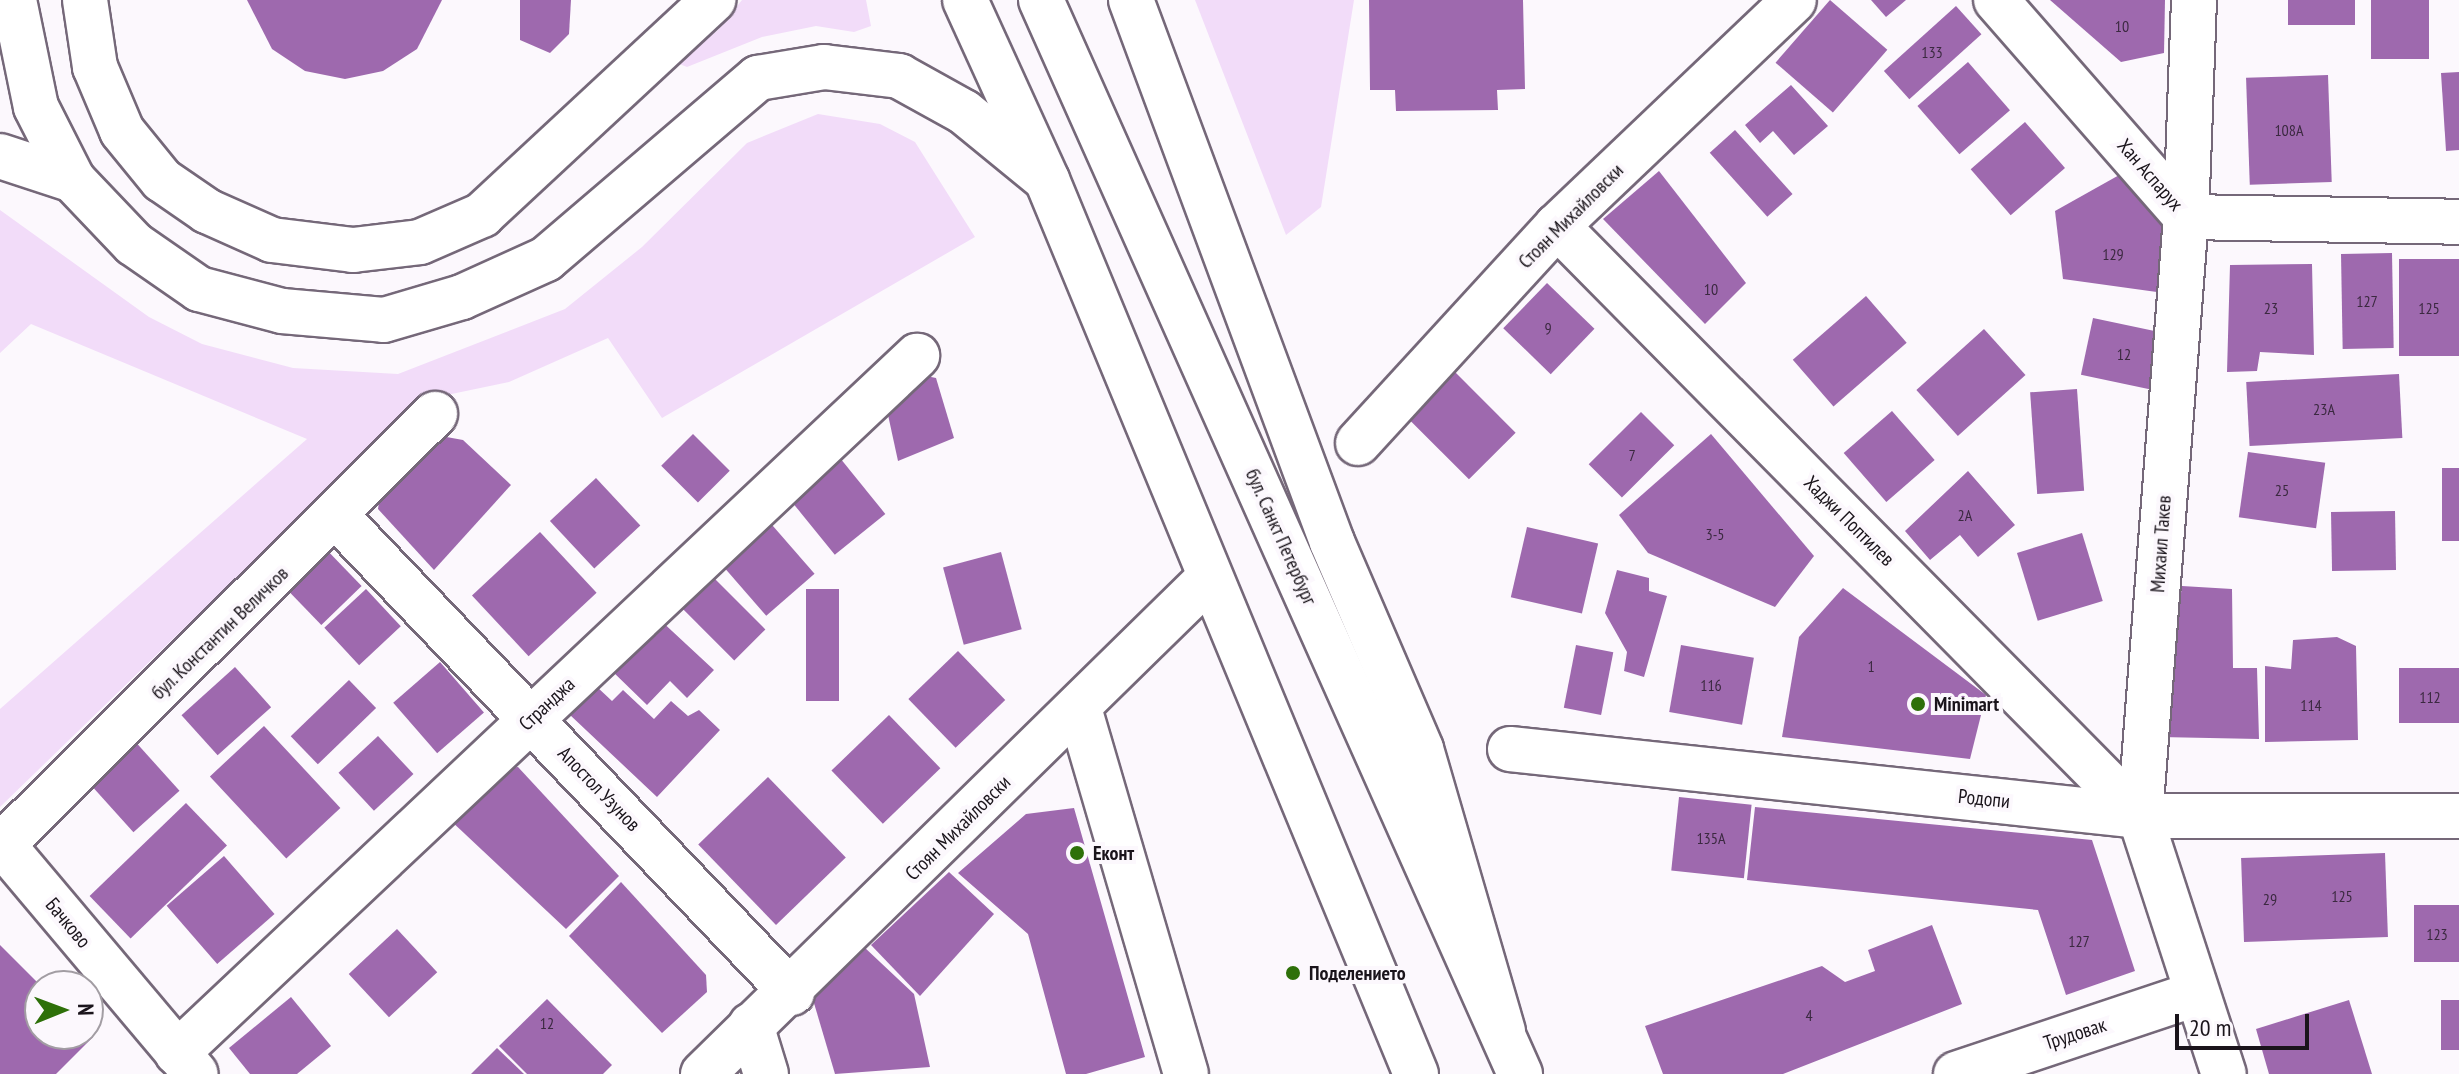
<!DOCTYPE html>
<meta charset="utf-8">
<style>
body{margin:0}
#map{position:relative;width:2459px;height:1074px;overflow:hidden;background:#fcf8fd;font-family:"PT Sans Narrow",sans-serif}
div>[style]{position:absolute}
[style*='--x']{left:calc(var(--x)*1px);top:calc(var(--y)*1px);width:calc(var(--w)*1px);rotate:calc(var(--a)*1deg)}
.green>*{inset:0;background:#f2dcf9}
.building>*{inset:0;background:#9e69ae;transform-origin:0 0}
.roads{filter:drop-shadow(2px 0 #756879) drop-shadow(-2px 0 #756879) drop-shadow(0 2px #756879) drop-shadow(0 -2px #756879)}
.street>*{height:44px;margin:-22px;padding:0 22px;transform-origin:22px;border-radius:22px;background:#fff}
.secondary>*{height:44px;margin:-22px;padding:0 22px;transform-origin:22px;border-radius:22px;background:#fff}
.primary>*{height:44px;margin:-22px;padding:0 22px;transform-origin:22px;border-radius:22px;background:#fff}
.dots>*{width:22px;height:22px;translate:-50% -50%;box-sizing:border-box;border:4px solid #fcf8fd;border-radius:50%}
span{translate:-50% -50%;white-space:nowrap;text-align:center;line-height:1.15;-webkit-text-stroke:8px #fcf8fd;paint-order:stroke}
.number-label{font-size:16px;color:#3b2940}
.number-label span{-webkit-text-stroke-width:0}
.street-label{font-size:20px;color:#1a141b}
.poi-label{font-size:20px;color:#1a141b;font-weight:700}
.left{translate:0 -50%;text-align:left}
.north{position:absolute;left:24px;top:970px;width:80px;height:80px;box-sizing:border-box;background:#fcf8fd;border:2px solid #a29da3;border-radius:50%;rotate:89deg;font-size:22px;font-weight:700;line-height:32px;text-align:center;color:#1a141b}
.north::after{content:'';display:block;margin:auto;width:28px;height:36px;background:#2e7009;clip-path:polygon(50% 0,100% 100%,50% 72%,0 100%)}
.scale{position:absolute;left:2175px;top:1014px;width:134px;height:36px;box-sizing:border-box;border:4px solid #1a141b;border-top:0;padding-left:10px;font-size:24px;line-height:28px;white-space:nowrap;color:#1a141b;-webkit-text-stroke:6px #fcf8fd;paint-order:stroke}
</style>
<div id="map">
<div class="green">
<div style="clip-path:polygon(742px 0,866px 0,871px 26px,854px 32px,816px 26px,762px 37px,687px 67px,672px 61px,717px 31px)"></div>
<div style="clip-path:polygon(1195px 0,1354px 0,1321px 207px,1286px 235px)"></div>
<div style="clip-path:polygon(818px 114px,880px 124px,915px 142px,975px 237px,662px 418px,608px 338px,509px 382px,418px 401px,0 807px,0 709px,307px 439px,31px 324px,0 353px,0 210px,149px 317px,202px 344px,293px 368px,398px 374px,565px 309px,642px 247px,747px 143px)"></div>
</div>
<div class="building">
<div style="clip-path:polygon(247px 0,442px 0,417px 49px,383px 71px,345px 79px,305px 71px,272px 49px)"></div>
<div style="clip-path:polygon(520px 0,571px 0,569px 34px,550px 53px,520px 40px)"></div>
<div style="clip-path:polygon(1369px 0,1523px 0,1525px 89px,1497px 90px,1498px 110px,1396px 111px,1395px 90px,1370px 90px)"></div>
<div style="left:1830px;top:0;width:76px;height:83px;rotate:41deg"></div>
<div style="clip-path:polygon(1871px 0,1906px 0,1886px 17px)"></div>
<div style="clip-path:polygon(2050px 0,2165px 0,2164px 53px,2121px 62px)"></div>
<div style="left:2288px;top:0;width:67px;height:25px"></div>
<div style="left:2371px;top:0;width:58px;height:59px"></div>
<div style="left:1956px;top:6px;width:38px;height:97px;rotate:48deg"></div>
<div style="left:1968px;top:62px;width:64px;height:67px;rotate:49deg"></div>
<div style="clip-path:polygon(2459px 72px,2459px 150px,2446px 151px,2441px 73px)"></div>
<div style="left:2328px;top:75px;width:107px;height:82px;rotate:88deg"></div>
<div style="clip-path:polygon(1791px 85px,1828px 126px,1794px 155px,1773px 131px,1760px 143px,1745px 125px)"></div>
<div style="left:2025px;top:122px;width:61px;height:72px;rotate:49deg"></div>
<div style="left:1735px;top:130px;width:86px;height:34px;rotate:48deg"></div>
<div style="clip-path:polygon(1659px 171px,1746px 283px,1705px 324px,1603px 219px)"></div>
<div style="clip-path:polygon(2121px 174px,2168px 229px,2164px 293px,2063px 279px,2055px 211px)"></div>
<div style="left:2392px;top:253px;width:95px;height:51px;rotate:89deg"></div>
<div style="left:2459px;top:259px;width:97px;height:60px;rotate:90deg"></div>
<div style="clip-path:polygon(2312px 264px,2314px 355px,2260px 352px,2257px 371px,2227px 372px,2230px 265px)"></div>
<div style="left:1547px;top:283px;width:66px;height:63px;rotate:44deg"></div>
<div style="left:1866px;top:296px;width:62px;height:97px;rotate:49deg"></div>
<div style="left:2093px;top:318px;width:75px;height:58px;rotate:12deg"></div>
<div style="left:1984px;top:329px;width:62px;height:91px;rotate:48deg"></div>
<div style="left:1452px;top:369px;width:90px;height:66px;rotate:45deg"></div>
<div style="clip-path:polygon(912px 373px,936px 378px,954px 438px,898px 461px,885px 401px)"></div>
<div style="left:2399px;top:374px;width:64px;height:153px;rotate:87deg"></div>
<div style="left:2077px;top:389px;width:102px;height:47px;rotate:86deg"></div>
<div style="left:1892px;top:411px;width:65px;height:64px;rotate:49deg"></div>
<div style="left:1641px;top:412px;width:47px;height:74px;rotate:45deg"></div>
<div style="clip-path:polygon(430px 434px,463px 440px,511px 485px,434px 570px,378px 509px,382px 482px)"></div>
<div style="left:693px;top:434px;width:52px;height:45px;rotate:45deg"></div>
<div style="clip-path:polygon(1711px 434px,1814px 556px,1775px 607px,1648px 553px,1619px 515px)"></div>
<div style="left:2248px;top:452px;width:78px;height:66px;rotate:8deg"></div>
<div style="left:840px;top:458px;width:72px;height:65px;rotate:51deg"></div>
<div style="left:2442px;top:468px;width:17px;height:73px"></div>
<div style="clip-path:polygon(1968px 471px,2015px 525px,1978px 557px,1960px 535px,1930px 560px,1905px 531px)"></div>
<div style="left:596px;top:478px;width:65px;height:63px;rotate:47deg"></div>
<div style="left:2395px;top:511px;width:59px;height:64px;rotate:89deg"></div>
<div style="left:766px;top:518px;width:74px;height:64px;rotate:49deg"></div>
<div style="left:1527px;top:527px;width:73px;height:72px;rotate:13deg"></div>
<div style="left:540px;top:532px;width:83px;height:93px;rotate:47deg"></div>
<div style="left:2082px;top:533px;width:71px;height:68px;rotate:73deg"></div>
<div style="left:322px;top:545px;width:57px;height:56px;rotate:46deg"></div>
<div style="left:1001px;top:552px;width:80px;height:60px;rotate:75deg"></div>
<div style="left:706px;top:570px;width:84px;height:44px;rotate:45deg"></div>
<div style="clip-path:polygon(1617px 570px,1649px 578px,1649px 591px,1667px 596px,1644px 677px,1624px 671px,1627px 652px,1605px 613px)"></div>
<div style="clip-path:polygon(2182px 586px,2232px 589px,2233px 668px,2257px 668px,2259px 739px,2160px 737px)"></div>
<div style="clip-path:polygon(1843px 588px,1986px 695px,1970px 759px,1782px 737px,1799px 637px)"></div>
<div style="left:366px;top:589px;width:51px;height:57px;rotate:47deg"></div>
<div style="left:806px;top:589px;width:33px;height:112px"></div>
<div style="clip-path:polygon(658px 618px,714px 670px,687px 698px,670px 681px,647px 705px,610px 669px)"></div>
<div style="clip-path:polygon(2337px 637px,2356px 646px,2358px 740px,2265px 742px,2265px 666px,2291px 669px,2293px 640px)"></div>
<div style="left:1576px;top:645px;width:38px;height:64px;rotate:11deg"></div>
<div style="left:1681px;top:645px;width:74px;height:68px;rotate:10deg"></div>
<div style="left:958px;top:651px;width:68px;height:69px;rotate:46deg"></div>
<div style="left:440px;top:662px;width:67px;height:62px;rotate:49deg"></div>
<div style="left:235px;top:667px;width:54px;height:72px;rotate:48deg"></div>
<div style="left:2459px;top:668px;width:55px;height:60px;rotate:90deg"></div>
<div style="left:349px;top:680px;width:39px;height:81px;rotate:46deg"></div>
<div style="clip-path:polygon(596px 686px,612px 701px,623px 690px,654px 719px,671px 701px,688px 716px,699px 710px,720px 730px,657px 797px,569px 714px)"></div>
<div style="left:889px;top:715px;width:74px;height:80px;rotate:46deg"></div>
<div style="left:264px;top:726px;width:112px;height:74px;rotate:47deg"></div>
<div style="left:378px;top:736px;width:52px;height:54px;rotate:47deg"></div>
<div style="left:132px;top:738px;width:71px;height:62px;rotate:48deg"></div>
<div style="clip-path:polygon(518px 767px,619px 876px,566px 929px,449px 819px,500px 769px)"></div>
<div style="left:768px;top:777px;width:112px;height:97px;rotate:46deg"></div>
<div style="left:1679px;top:797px;width:73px;height:74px;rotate:6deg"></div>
<div style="left:186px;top:803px;width:59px;height:134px;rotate:46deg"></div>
<div style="clip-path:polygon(1755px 807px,2092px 840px,2135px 971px,2066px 995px,2038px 910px,1747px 880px)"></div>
<div style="clip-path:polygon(1074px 808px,1145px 1057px,1086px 1074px,1066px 1074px,1028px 934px,958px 873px,1026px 814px)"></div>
<div style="left:2385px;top:853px;width:84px;height:144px;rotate:88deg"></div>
<div style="left:224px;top:856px;width:77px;height:76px;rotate:49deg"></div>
<div style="clip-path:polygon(949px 872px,994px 914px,920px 996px,871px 945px)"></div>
<div style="clip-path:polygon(621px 882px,706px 975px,707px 992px,662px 1033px,569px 936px)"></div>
<div style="left:2459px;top:905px;width:57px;height:45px;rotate:90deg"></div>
<div style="clip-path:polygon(1932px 925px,1962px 1004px,1783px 1074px,1663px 1074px,1645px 1026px,1822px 966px,1845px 982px,1875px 971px,1868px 950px)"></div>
<div style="left:397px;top:929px;width:59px;height:66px;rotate:47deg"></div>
<div style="clip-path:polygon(0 945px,40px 985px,40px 1034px,93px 1037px,56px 1074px,0 1074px)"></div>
<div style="clip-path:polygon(863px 946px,914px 994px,930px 1067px,835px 1074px,811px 993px)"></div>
<div style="clip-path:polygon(291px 997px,331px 1046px,297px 1074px,250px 1074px,229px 1048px)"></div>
<div style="clip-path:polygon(547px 999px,612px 1065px,603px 1074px,527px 1074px,499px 1046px)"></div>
<div style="clip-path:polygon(2349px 1000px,2372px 1074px,2269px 1074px,2256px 1029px)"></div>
<div style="left:2441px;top:1000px;width:18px;height:50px"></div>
<div style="clip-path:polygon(497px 1048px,524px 1074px,471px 1074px)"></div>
</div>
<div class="roads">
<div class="street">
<div style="--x:1996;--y:0;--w:288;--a:48.8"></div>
<div style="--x:2186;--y:217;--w:273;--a:1"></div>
<div style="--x:2194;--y:0;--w:217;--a:92.1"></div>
<div style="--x:2186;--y:217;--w:601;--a:94.39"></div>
<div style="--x:2140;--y:816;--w:271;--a:72"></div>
<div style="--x:1557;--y:226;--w:829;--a:45.34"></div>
<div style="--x:1358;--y:443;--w:294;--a:-47.5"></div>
<div style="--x:1557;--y:226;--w:327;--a:-43.6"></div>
<div style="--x:338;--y:518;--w:657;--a:46.29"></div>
<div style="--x:1079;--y:708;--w:381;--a:73.7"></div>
<div style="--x:1510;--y:749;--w:634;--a:6.07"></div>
<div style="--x:2140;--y:816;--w:319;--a:0"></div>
<div style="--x:3;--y:845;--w:299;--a:49.9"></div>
<div style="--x:0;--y:847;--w:614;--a:-44.87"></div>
<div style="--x:751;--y:1025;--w:51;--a:73"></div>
<div style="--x:177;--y:1053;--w:1017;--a:-43.29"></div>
<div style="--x:703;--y:1074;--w:710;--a:-44.43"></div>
<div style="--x:1956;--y:1074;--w:252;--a:-18.5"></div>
</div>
<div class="secondary">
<div style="--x:965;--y:0;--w:198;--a:65.5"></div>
<div style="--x:1047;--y:180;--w:967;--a:67.57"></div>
<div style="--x:1041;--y:0;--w:1176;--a:65.96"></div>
</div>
<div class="primary">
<div style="--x:14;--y:0;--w:109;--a:78.4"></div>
<div style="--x:36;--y:107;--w:82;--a:63.1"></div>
<div style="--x:73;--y:180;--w:88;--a:46.4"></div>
<div style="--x:134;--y:244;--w:79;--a:34.7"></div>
<div style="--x:199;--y:289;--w:86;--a:14.8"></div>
<div style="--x:282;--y:311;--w:102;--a:5"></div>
<div style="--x:384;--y:320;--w:81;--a:-16.4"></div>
<div style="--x:462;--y:297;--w:92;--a:-24.3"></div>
<div style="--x:546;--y:259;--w:279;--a:-40.5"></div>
<div style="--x:758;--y:78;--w:67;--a:-9.5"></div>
<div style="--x:824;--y:67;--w:76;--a:6.8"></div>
<div style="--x:899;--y:76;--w:74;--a:29"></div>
<div style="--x:964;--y:112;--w:107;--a:39.3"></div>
<div style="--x:85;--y:0;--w:68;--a:81.5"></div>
<div style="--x:95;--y:67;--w:69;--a:67.1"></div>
<div style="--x:122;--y:131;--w:63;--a:50.8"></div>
<div style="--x:162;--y:180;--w:55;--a:34.6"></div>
<div style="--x:207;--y:211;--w:71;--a:24"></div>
<div style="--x:272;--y:240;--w:82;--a:7"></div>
<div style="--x:353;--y:250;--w:67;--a:-6.8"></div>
<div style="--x:420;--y:242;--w:68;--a:-23.5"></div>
<div style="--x:482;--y:215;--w:316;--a:-42.9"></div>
<div style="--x:1131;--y:0;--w:578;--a:69.65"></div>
<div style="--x:1332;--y:542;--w:225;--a:66.7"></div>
<div style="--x:1421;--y:749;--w:294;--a:73.8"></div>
<div style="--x:0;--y:156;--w:77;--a:18.2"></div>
</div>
</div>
<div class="dots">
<div style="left:1918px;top:704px;background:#2e7009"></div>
<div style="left:1077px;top:853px;background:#2e7009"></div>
<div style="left:1293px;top:973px;background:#2e7009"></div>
</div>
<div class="number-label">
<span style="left:2122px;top:26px">10</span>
<span style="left:1932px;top:52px">133</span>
<span style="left:2289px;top:130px">108А</span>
<span style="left:2113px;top:254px">129</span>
<span style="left:1711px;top:289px">10</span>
<span style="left:2367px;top:301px">127</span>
<span style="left:2271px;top:308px">23</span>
<span style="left:2429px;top:308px">125</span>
<span style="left:1548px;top:328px">9</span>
<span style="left:2124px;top:354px">12</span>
<span style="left:2324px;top:409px">23А</span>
<span style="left:1632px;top:455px">7</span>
<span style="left:2282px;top:490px">25</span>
<span style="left:1965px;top:515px">2А</span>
<span style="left:1715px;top:534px">3-5</span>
<span style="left:1871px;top:666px">1</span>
<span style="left:1711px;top:685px">116</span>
<span style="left:2430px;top:697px">112</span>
<span style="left:2311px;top:705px">114</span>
<span style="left:1711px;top:838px">135А</span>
<span style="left:2342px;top:896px">125</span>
<span style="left:2270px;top:899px">29</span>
<span style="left:2437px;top:934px">123</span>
<span style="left:2079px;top:941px">127</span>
<span style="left:1809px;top:1015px">4</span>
<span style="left:547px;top:1023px">12</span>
</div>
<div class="street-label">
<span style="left:2150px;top:175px;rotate:49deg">Хан Аспарух</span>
<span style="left:1571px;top:216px;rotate:-45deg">Стоян Михайловски</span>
<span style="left:1849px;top:521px;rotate:45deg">Хаджи Поптилев</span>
<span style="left:1281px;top:537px;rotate:66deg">бул. Санкт Петербург</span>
<span style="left:2161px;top:544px;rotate:-86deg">Михаил Такев</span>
<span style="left:220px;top:633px;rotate:-44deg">бул. Константин Величков</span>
<span style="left:547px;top:704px;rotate:-43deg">Странджа</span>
<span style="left:599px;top:789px;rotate:46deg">Апостол Узунов</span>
<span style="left:1984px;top:799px;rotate:6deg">Родопи</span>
<span style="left:958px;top:828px;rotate:-45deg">Стоян Михайловски</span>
<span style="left:68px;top:923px;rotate:50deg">Бачково</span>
<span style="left:2075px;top:1034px;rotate:-18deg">Трудовак</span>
</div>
<div class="poi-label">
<span class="left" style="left:1934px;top:704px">Minimart</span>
<span class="left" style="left:1093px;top:853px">Еконт</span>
<span class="left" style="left:1309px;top:973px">Поделението</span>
</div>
<div class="north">N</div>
<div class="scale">20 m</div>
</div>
